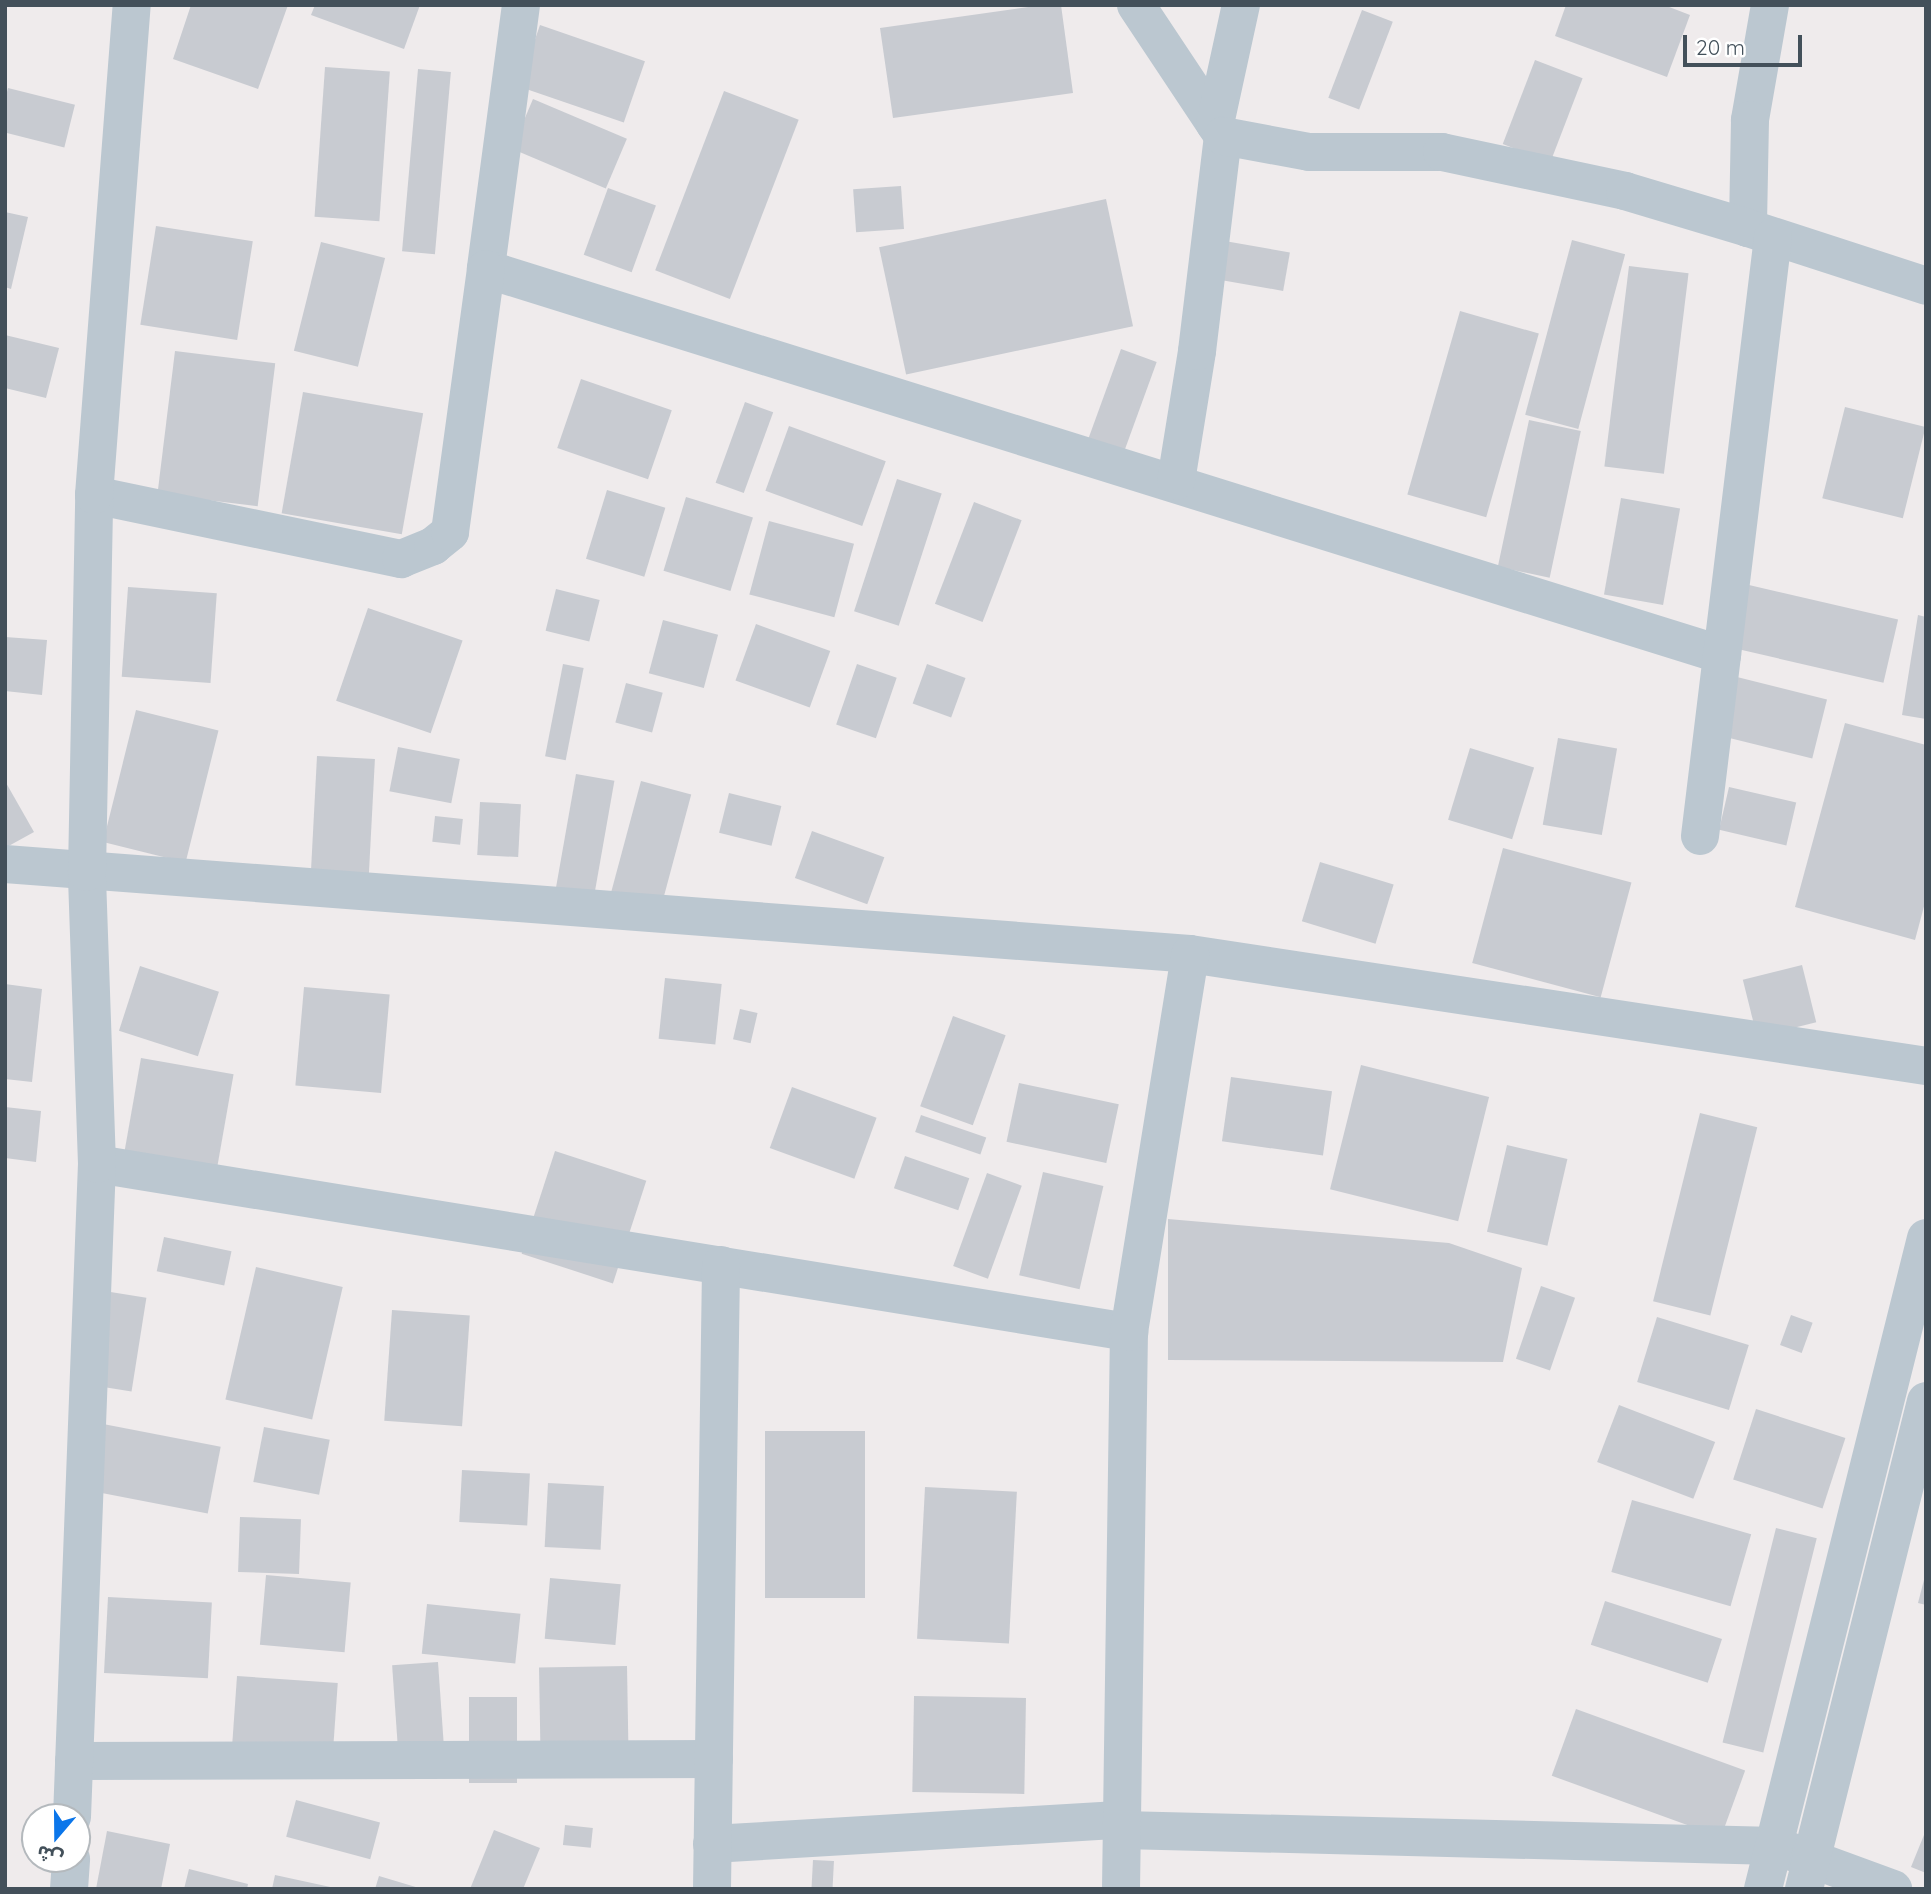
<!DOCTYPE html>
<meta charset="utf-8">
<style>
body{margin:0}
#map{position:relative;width:1931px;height:1894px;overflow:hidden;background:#efebec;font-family:Quicksand,"Noto Sans Arabic",sans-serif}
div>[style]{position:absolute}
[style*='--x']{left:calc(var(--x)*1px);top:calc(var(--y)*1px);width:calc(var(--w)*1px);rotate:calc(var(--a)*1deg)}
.building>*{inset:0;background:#c8cbd1;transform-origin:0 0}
.minor>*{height:38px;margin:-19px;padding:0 19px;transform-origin:19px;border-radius:19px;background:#bbc7d0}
span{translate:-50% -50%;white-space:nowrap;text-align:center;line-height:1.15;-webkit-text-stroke:6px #fff;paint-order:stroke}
.frame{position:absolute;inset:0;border:7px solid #43505a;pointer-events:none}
.north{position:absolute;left:21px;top:1803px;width:70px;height:70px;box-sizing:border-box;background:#fff;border:2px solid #b4b9bd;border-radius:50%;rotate:200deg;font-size:19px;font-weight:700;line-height:28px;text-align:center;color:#43505a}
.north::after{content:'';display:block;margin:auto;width:24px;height:32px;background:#0b76ea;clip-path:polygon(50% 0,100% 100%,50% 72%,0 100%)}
.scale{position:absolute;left:1683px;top:35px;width:119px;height:32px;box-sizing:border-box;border:4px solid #43505a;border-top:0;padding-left:9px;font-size:21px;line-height:24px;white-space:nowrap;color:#43505a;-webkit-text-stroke:5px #fff;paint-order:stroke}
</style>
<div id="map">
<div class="building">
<div style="clip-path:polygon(191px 5px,288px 5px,258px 89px,173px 59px)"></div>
<div style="clip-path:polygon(315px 5px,420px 5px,404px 49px,311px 15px)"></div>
<div style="clip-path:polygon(1042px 5px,1061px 5px,1073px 93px,893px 118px,880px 28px)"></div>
<div style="clip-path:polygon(1566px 5px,1664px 5px,1690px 15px,1667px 77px,1555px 36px)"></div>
<div style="left:1362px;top:10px;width:33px;height:94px;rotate:21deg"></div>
<div style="left:540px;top:25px;width:111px;height:65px;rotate:19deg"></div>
<div style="left:1535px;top:60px;width:51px;height:90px;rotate:21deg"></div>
<div style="left:325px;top:67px;width:65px;height:150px;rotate:4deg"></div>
<div style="left:418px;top:69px;width:33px;height:183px;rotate:5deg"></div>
<div style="left:8px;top:88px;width:69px;height:44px;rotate:14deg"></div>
<div style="left:724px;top:91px;width:80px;height:192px;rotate:21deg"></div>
<div style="left:533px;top:99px;width:102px;height:54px;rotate:23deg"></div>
<div style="left:901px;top:186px;width:43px;height:48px;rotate:86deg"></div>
<div style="left:608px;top:188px;width:51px;height:71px;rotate:20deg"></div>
<div style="left:1106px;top:199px;width:130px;height:232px;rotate:78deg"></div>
<div style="clip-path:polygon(5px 212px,28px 217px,11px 289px,5px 287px)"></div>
<div style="left:156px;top:226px;width:98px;height:100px;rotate:9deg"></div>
<div style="left:1219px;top:240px;width:72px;height:39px;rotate:10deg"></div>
<div style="left:1572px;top:240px;width:55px;height:181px;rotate:15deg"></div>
<div style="left:321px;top:242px;width:66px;height:112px;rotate:14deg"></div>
<div style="left:1629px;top:266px;width:60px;height:202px;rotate:7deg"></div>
<div style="left:1460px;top:311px;width:82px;height:191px;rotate:16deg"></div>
<div style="clip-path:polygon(5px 335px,59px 348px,46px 398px,5px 388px)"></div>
<div style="left:1121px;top:349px;width:38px;height:96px;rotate:20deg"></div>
<div style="left:175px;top:351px;width:101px;height:144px;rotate:7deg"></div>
<div style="left:581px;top:379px;width:96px;height:73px;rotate:19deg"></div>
<div style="left:303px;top:392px;width:122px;height:123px;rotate:10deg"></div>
<div style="left:745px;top:402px;width:30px;height:86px;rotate:20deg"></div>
<div style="left:1845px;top:407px;width:83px;height:94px;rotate:14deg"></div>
<div style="left:1529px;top:420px;width:53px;height:150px;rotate:12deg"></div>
<div style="left:789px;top:426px;width:103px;height:69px;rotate:20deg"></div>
<div style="left:897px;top:479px;width:47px;height:139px;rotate:18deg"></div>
<div style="left:607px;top:490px;width:61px;height:72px;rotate:17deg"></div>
<div style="left:686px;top:497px;width:70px;height:77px;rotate:17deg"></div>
<div style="left:1621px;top:498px;width:60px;height:98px;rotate:10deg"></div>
<div style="left:974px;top:502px;width:51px;height:109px;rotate:21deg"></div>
<div style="left:769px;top:521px;width:88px;height:76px;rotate:15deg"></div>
<div style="left:1749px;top:585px;width:153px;height:65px;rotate:13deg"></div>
<div style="left:128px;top:587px;width:89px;height:90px;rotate:4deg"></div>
<div style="left:556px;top:589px;width:45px;height:43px;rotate:14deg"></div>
<div style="left:368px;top:608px;width:100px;height:98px;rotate:19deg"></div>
<div style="clip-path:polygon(1918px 615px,1926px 617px,1926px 719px,1902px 715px)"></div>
<div style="left:663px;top:620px;width:57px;height:55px;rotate:15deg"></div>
<div style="left:756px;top:624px;width:79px;height:60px;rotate:20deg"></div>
<div style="clip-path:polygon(5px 637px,47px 640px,42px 695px,5px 691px)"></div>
<div style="left:563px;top:664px;width:21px;height:94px;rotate:11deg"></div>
<div style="left:857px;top:664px;width:42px;height:64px;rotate:19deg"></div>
<div style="left:927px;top:664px;width:41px;height:42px;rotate:20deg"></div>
<div style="left:1729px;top:675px;width:101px;height:61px;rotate:14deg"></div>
<div style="left:626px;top:683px;width:38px;height:41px;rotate:15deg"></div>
<div style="left:136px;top:710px;width:85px;height:136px;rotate:14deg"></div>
<div style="clip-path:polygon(1845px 723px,1926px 745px,1926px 899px,1915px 940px,1795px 907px)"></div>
<div style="left:1558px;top:738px;width:60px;height:88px;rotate:10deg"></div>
<div style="left:398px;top:747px;width:63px;height:45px;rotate:11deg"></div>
<div style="left:1470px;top:748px;width:67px;height:75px;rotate:17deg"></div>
<div style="left:317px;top:756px;width:58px;height:120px;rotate:3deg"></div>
<div style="left:576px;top:774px;width:39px;height:123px;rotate:10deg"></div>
<div style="clip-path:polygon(5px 781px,34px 832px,5px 848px)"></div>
<div style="left:641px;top:781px;width:52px;height:114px;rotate:15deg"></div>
<div style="left:1729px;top:787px;width:69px;height:44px;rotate:13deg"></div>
<div style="left:729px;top:793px;width:54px;height:41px;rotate:14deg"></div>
<div style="left:480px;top:802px;width:41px;height:53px;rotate:3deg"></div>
<div style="left:435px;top:816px;width:28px;height:26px;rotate:6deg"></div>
<div style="left:812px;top:831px;width:77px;height:50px;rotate:20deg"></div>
<div style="left:1503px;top:848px;width:133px;height:119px;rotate:15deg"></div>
<div style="left:1320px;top:862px;width:77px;height:62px;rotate:17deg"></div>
<div style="left:1802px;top:965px;width:59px;height:61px;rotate:76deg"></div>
<div style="left:140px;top:966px;width:83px;height:68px;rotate:18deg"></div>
<div style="left:665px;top:978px;width:57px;height:61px;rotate:6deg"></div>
<div style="clip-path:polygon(5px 984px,42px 989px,32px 1082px,5px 1079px)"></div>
<div style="left:304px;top:987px;width:86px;height:99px;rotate:5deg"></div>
<div style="left:740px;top:1009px;width:18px;height:31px;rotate:13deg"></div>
<div style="left:953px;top:1016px;width:56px;height:96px;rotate:20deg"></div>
<div style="left:141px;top:1058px;width:94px;height:94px;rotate:10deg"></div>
<div style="left:1361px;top:1065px;width:132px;height:128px;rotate:14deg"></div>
<div style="left:1231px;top:1077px;width:102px;height:65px;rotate:8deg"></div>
<div style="left:1019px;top:1083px;width:102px;height:60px;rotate:12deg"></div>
<div style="left:792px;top:1087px;width:90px;height:65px;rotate:20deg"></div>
<div style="clip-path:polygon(5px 1107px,41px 1111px,36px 1162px,5px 1158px)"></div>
<div style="left:1700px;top:1113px;width:59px;height:194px;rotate:14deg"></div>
<div style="left:921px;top:1115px;width:69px;height:18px;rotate:19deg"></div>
<div style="left:1507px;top:1145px;width:62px;height:89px;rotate:13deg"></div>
<div style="left:555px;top:1151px;width:96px;height:108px;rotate:18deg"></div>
<div style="left:905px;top:1156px;width:68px;height:34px;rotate:19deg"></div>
<div style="left:1043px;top:1172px;width:62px;height:106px;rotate:13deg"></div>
<div style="left:987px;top:1173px;width:37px;height:99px;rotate:20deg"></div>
<div style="clip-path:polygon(1168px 1219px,1449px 1243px,1522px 1268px,1503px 1362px,1168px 1360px)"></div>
<div style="left:164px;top:1237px;width:69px;height:35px;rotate:12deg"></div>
<div style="left:256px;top:1267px;width:89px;height:136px;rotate:13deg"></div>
<div style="left:1541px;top:1286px;width:36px;height:77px;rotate:19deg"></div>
<div style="left:98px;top:1290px;width:49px;height:95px;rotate:9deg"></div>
<div style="left:392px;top:1310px;width:78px;height:111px;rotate:4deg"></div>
<div style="left:1791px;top:1315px;width:23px;height:32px;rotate:20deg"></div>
<div style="left:1657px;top:1317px;width:96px;height:68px;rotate:17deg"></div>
<div style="left:1619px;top:1405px;width:103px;height:61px;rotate:21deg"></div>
<div style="left:1756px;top:1409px;width:94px;height:74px;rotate:18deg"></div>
<div style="left:98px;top:1423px;width:125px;height:68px;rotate:11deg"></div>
<div style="left:264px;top:1427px;width:67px;height:56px;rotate:11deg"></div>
<div style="left:765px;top:1431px;width:100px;height:167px"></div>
<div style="left:462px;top:1470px;width:68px;height:52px;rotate:3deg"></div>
<div style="left:548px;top:1483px;width:56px;height:64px;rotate:3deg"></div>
<div style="left:925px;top:1487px;width:92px;height:152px;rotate:3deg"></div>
<div style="left:1632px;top:1500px;width:124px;height:75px;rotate:16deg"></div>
<div style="left:240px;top:1517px;width:61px;height:55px;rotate:2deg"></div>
<div style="left:1776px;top:1528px;width:42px;height:221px;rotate:14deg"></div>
<div style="clip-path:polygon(1926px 1572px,1926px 1605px,1918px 1603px)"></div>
<div style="left:266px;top:1575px;width:85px;height:70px;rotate:5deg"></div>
<div style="left:550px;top:1578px;width:71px;height:61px;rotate:5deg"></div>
<div style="left:108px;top:1597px;width:104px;height:76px;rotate:3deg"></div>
<div style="left:1605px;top:1601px;width:123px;height:46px;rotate:18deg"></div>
<div style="left:427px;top:1604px;width:94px;height:50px;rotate:6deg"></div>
<div style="left:438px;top:1662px;width:98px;height:46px;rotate:86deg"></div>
<div style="left:627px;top:1666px;width:91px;height:88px;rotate:89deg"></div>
<div style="left:237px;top:1676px;width:101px;height:90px;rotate:4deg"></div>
<div style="left:914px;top:1696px;width:112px;height:96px;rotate:1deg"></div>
<div style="left:469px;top:1697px;width:48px;height:86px"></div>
<div style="left:1576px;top:1709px;width:180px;height:71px;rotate:20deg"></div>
<div style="left:296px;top:1800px;width:87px;height:38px;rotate:15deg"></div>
<div style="left:565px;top:1825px;width:28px;height:20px;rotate:6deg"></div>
<div style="clip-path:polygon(494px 1830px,540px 1848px,523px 1889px,470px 1889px)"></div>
<div style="clip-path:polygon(1926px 1830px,1926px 1873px,1911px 1867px)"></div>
<div style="clip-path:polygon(107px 1831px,170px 1844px,161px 1889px,96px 1889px)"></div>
<div style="left:813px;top:1860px;width:21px;height:29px;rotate:3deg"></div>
<div style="clip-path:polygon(189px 1869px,248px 1884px,247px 1889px,184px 1889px)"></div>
<div style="clip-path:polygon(275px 1875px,335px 1888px,335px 1889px,272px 1889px)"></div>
<div style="clip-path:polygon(379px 1876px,419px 1888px,419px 1889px,375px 1889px)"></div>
</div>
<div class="minor">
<div style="--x:521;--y:5;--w:266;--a:97.6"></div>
<div style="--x:486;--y:269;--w:1295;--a:17.34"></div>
<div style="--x:1136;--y:5;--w:157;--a:56.4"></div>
<div style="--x:1770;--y:5;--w:117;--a:99.9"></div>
<div style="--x:1750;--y:120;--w:108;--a:91.1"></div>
<div style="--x:1748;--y:228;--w:187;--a:18"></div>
<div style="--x:1215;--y:124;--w:122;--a:-77.7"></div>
<div style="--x:1176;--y:481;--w:132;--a:-80.8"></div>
<div style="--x:1197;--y:351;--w:217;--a:-83.1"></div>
<div style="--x:1223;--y:136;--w:87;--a:10.5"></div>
<div style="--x:1309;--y:152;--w:133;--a:0"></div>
<div style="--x:1442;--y:152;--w:187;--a:12"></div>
<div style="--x:1625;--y:191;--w:128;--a:16.7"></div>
<div style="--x:94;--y:495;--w:314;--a:11.8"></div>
<div style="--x:401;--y:559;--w:35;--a:-22"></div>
<div style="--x:433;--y:546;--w:22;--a:-39"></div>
<div style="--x:450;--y:532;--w:265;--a:-82.2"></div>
<div style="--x:1700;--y:836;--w:603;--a:-83.05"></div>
<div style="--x:5;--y:864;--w:1188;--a:4.34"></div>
<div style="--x:1190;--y:954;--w:744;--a:8.65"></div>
<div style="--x:97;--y:1164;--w:1046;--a:9.25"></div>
<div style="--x:74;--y:1761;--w:640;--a:-0.18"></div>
<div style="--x:72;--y:1817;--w:653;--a:-87.81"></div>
<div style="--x:97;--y:1164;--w:292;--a:-92"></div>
<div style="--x:87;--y:872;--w:377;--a:-88.9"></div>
<div style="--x:94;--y:495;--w:491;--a:-85.6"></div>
<div style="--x:1122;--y:1830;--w:654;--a:1.4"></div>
<div style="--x:1776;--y:1846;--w:125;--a:20.2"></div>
<div style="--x:712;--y:1844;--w:411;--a:-3.4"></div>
<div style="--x:69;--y:1889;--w:30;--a:-86"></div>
<div style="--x:712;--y:1889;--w:624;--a:-89.17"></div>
<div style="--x:1121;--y:1889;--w:557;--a:-89.18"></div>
<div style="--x:1129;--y:1332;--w:383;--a:-80.8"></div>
<div style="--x:1763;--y:1889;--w:671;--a:-75.94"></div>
<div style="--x:1804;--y:1889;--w:503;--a:-75.96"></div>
</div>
<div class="frame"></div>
<div class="north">ش</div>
<div class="scale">20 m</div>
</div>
